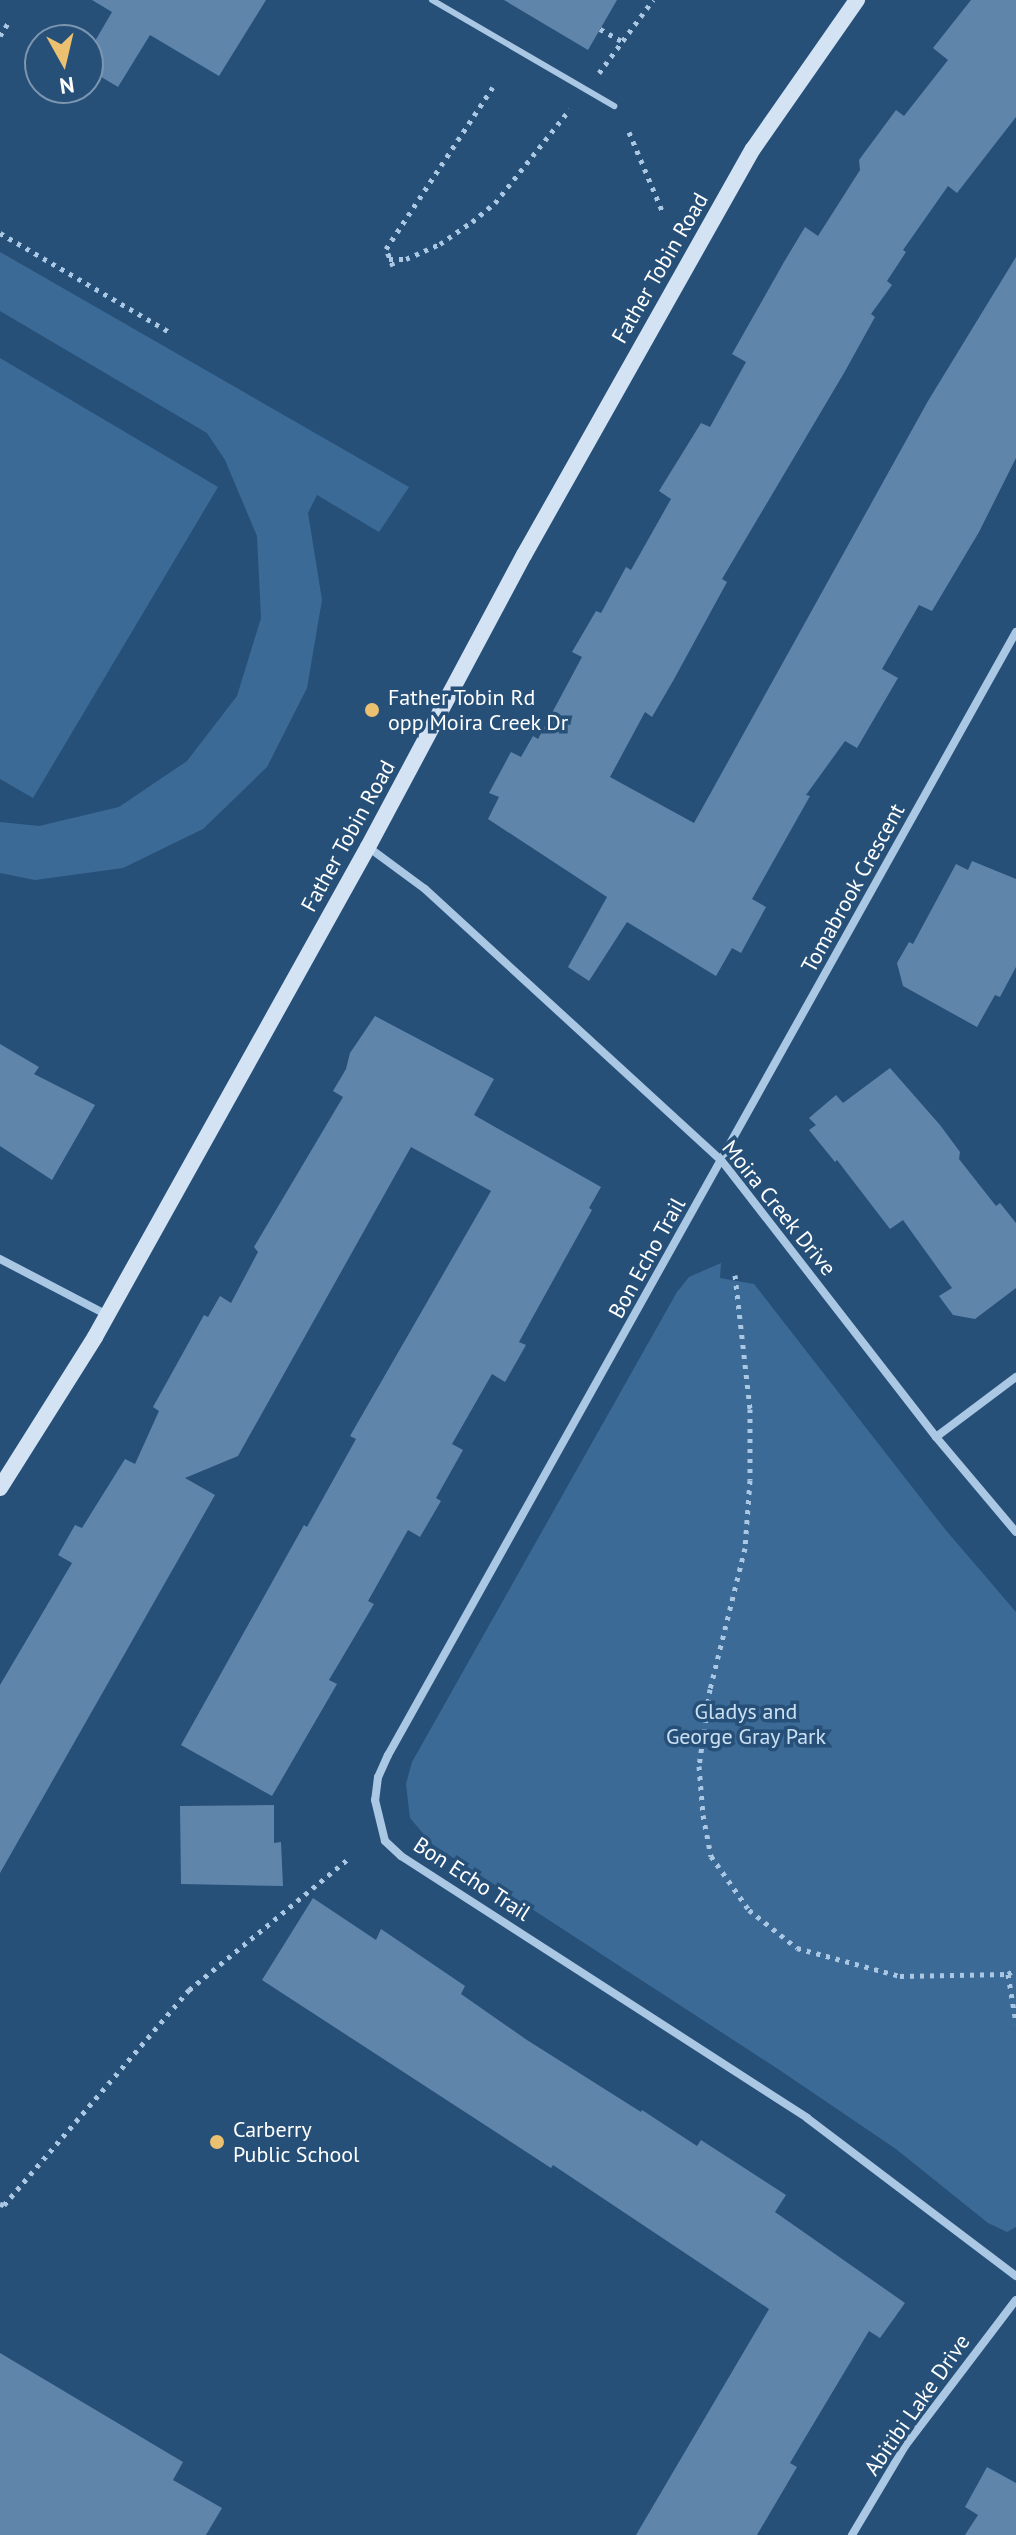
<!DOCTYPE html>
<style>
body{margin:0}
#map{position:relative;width:1016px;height:2535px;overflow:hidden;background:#275079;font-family:"PT Sans",sans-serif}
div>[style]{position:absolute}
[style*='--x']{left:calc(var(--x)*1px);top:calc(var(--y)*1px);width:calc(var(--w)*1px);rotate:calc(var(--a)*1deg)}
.green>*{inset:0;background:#3b6a97}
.building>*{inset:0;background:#5f85ab}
.path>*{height:5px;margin-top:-2.5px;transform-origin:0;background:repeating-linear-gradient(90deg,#aac7e3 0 4px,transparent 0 10px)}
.lane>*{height:6px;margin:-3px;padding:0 3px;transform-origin:3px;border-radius:3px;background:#aac7e3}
.street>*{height:8px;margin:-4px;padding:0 4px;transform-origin:4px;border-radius:4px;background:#aac7e3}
.secondary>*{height:16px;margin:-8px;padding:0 8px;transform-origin:8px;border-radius:8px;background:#d3e3f4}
.dots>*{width:22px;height:22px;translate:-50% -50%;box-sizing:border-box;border:4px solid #275079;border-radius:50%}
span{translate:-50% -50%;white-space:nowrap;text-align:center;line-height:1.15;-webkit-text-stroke:7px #275079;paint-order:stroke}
.street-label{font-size:22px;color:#fff}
.poi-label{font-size:22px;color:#fff}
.left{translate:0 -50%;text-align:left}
.park-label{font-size:22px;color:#cce0f3}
.north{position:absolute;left:24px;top:24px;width:80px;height:80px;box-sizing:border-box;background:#275079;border:2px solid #7d96af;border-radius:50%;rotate:172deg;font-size:22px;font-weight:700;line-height:32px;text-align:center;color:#fff}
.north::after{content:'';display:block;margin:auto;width:28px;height:36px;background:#ebc070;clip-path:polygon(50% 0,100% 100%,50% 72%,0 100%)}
</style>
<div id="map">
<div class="green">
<div style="clip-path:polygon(0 252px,409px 487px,379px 532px,317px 495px,308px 513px,322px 600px,307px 688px,267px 767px,203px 829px,123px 868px,35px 880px,0 873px,0 822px,39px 826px,119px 807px,187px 761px,237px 696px,261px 618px,257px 536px,225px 460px,207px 433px,0 311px)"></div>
<div style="clip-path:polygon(0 358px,218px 487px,33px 798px,0 779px)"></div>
<div style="clip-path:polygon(721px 1263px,720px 1278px,754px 1284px,944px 1528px,1016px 1612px,1016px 2227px,1007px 2232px,988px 2223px,896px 2149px,778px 2069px,432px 1844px,410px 1818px,406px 1784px,412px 1762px,677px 1292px,689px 1277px)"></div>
</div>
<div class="building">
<div style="clip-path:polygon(92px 0,266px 0,219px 76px,150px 35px,118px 87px,88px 69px,88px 53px,112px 12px)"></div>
<div style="clip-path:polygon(504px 0,617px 0,588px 50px)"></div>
<div style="clip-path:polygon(971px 0,1016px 0,1016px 117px,957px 193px,948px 186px,903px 250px,906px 252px,887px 281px,892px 285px,871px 314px,875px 317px,844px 373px,722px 579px,727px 582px,673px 681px,652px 717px,645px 712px,610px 777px,694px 823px,928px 401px,1016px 257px,1016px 458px,979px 532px,932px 611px,919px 605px,882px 669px,898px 678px,857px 748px,845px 741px,806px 795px,810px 796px,752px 899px,766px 907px,741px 953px,732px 948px,716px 976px,627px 922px,589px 981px,568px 967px,607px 897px,488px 819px,499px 797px,489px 793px,511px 752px,521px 757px,533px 736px,538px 739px,582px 657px,572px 652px,596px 611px,601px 613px,626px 567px,631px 570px,671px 499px,659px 491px,701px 423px,710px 427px,746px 362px,732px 354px,784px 262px,805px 227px,818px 236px,860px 170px,859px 160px,896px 110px,904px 116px,948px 60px,933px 48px)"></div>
<div style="clip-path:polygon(972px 861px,1016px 879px,1016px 967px,1000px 997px,995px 995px,977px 1027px,903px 986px,897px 963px,909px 942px,913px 944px,956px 864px,968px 870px)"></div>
<div style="clip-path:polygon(375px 1016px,494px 1079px,474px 1115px,601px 1187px,589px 1208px,592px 1210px,519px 1342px,526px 1345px,505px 1382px,492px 1374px,452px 1444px,463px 1450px,436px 1498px,441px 1501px,420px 1537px,408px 1530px,368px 1601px,374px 1604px,329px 1680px,337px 1684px,272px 1796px,181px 1745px,304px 1525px,307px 1527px,356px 1439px,350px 1436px,491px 1191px,411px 1147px,238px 1456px,185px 1478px,215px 1495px,0 1873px,0 1685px,72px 1563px,58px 1555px,75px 1525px,82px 1528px,125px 1459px,135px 1464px,159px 1411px,153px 1407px,204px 1315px,208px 1317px,220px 1296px,231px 1303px,258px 1252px,254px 1247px,343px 1097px,333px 1091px,346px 1069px,350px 1053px)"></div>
<div style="clip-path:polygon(0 1044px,39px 1067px,34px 1074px,95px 1105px,52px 1180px,0 1146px)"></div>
<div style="clip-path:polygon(890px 1068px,940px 1125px,960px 1152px,959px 1159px,996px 1206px,1000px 1203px,1016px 1223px,1016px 1288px,975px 1319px,953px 1315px,939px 1296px,952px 1288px,903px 1220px,890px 1229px,837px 1160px,835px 1162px,809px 1130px,816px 1125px,809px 1118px,836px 1095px,843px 1103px)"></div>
<div style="clip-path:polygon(274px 1805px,274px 1843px,281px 1842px,283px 1886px,181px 1884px,180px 1806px)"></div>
<div style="clip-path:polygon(313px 1898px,376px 1940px,381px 1929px,465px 1986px,461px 1994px,527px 2040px,641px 2112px,642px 2110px,697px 2146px,701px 2140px,786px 2195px,775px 2212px,905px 2303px,880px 2338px,869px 2331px,790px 2463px,797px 2467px,757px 2535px,636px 2535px,769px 2309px,553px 2165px,551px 2168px,262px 1980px)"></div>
<div style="clip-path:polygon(0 2353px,183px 2462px,173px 2480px,222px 2508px,206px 2535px,0 2535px)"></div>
<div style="clip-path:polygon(987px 2467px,1016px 2483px,1016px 2535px,965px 2535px,978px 2515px,965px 2507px)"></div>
</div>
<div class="path">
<div style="--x:600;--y:29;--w:25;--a:29"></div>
<div style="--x:0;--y:36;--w:15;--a:-58"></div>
<div style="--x:599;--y:73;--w:91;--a:-53.5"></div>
<div style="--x:629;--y:132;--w:88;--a:67.2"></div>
<div style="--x:0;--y:233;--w:198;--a:30.3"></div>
<div style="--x:389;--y:259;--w:17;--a:0"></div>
<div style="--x:406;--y:259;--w:37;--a:-24"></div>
<div style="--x:440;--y:244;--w:39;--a:-35"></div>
<div style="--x:472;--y:222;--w:30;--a:-40"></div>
<div style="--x:495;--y:203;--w:120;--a:-51.4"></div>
<div style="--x:393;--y:266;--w:18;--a:-112"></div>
<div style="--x:386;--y:249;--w:194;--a:-56.6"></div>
<div style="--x:735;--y:1275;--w:135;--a:83.6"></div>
<div style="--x:750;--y:1409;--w:71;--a:90"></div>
<div style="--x:750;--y:1480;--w:68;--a:94.2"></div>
<div style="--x:745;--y:1548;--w:145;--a:103.9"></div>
<div style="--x:710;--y:1689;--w:78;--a:98.1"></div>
<div style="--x:699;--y:1766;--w:49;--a:85.3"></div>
<div style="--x:703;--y:1815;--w:42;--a:79"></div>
<div style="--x:711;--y:1856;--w:66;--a:54.9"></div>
<div style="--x:749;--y:1910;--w:61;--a:38.4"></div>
<div style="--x:797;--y:1948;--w:107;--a:15.2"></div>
<div style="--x:900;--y:1976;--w:108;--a:-1.1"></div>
<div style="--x:1008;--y:1974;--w:9;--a:-32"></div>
<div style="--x:1008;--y:1974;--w:50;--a:80.7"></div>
<div style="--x:0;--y:2204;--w:4;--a:14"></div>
<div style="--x:4;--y:2205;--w:284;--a:-49.3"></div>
<div style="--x:189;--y:1990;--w:207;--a:-39.5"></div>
</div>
<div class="lane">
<div style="--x:432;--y:0;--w:211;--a:30.2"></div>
</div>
<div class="street">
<div style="--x:1016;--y:632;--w:1287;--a:119.21"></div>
<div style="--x:388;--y:1755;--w:24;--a:114"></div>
<div style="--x:378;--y:1777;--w:23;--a:97"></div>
<div style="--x:375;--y:1800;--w:42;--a:76.3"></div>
<div style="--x:385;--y:1841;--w:22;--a:43"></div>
<div style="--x:401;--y:1856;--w:483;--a:32.8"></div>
<div style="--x:807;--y:2118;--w:262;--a:37.1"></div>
<div style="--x:368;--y:847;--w:71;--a:36.4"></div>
<div style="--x:425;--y:889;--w:403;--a:42.5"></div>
<div style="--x:722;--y:1161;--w:349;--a:52.2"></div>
<div style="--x:936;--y:1437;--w:124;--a:49.9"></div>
<div style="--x:0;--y:1259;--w:121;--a:27.6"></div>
<div style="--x:936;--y:1437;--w:100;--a:-36.9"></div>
<div style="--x:852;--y:2535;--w:104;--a:-59.2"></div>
<div style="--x:905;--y:2446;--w:183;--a:-52.8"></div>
</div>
<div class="secondary">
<div style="--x:0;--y:1488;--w:178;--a:-57.8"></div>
<div style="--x:95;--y:1337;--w:561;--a:-60.88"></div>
<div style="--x:368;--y:847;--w:331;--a:-61.9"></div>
<div style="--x:524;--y:555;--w:466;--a:-60.6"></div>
<div style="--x:753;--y:149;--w:182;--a:-55.1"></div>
</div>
<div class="dots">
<div style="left:372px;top:710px;background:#ebc070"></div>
<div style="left:217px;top:2142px;background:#ebc070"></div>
</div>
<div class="street-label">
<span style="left:660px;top:268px;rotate:-60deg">Father Tobin Road</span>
<span style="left:348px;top:836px;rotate:-61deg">Father Tobin Road</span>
<span style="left:853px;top:888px;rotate:-61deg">Tomabrook Crescent</span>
<span style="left:779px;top:1208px;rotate:51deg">Moira Creek Drive</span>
<span style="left:647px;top:1258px;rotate:-61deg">Bon Echo Trail</span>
<span style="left:472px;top:1879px;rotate:33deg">Bon Echo Trail</span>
<span style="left:917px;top:2405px;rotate:-55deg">Abitibi Lake Drive</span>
</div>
<div class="poi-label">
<span class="left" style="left:388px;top:710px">Father Tobin Rd<br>opp Moira Creek Dr</span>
<span class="left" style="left:233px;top:2142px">Carberry<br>Public School</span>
</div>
<div class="park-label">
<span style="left:746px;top:1724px">Gladys and<br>George Gray Park</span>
</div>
<div class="north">N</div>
</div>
